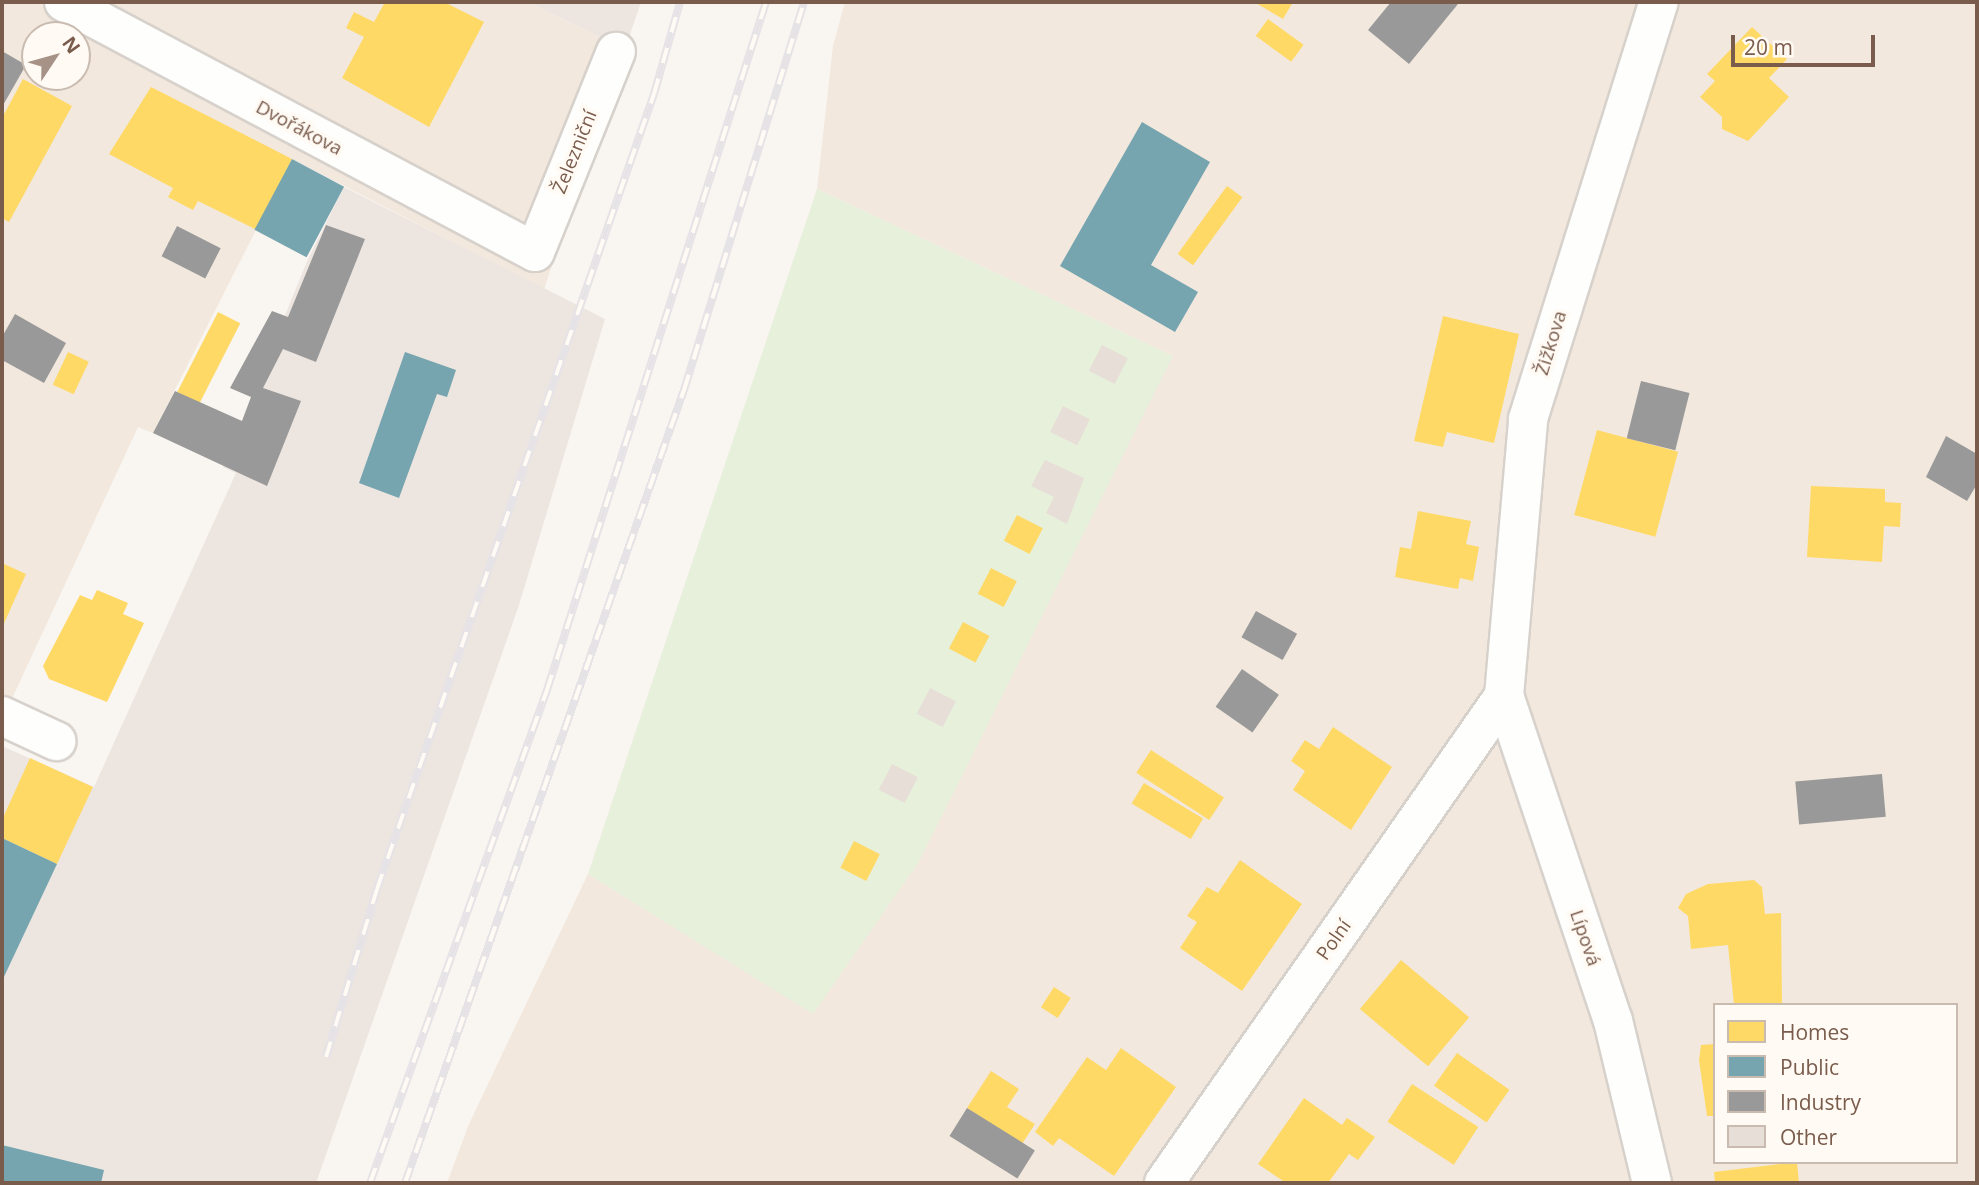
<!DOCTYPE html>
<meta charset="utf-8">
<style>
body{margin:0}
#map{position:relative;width:1979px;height:1185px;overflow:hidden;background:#f9f5f0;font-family:"Open Sans",sans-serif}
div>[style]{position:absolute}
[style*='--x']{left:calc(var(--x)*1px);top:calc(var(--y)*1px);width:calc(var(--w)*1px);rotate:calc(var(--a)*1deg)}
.residential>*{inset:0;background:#f2e8de}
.industrial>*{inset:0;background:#ede5e0}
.green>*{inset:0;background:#e7f0db}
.homes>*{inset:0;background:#ffd966;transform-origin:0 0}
.public>*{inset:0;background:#76a5af;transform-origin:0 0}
.industry>*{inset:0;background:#999;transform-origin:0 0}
.building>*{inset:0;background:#e6ded7;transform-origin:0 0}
.roads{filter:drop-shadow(2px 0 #d7d1cb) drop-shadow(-2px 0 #d7d1cb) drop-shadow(0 2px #d7d1cb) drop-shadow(0 -2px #d7d1cb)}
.minor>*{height:38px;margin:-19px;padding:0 19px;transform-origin:19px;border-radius:19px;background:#fefefd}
.rail>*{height:8px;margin-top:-4px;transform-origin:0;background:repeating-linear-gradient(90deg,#fffaf3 0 16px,#e6e3e7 0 32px);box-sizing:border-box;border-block:2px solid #e6e3e7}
span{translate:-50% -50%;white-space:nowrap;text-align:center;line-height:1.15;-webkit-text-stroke:7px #fffaf3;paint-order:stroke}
.street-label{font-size:19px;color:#7a5c4d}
.frame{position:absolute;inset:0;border:4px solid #7a5c4d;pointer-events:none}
.legend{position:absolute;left:1713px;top:1003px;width:245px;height:161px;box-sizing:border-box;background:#fffaf3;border:2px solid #cabbb1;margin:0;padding:9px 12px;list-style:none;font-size:21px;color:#7a5c4d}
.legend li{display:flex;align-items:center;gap:14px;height:35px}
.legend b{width:35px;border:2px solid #cabbb1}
.north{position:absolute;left:21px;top:21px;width:70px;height:70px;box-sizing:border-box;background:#fffaf3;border:2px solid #cabbb1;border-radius:50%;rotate:54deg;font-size:19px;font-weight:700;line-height:28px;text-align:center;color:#7a5c4d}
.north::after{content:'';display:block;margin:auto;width:24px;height:32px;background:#a69286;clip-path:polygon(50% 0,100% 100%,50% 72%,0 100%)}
.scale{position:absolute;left:1731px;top:35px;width:144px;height:32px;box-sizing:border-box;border:4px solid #7a5c4d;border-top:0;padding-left:9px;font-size:21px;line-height:24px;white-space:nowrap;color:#7a5c4d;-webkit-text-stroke:5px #fffaf3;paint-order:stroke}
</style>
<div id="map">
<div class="residential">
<div style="clip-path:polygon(evenodd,2px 2px,528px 2px,625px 49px,544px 289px,292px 159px,153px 433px,138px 427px,2px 720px,2px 2px,35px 35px,77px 35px,77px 77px,35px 77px,35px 35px)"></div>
<div style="clip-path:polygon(evenodd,845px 2px,1977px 2px,1977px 1183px,447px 1183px,469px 1124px,588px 874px,814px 1013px,1173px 356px,817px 189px,833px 46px,845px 2px,1715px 1005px,1956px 1005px,1956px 1162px,1715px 1162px,1715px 1005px)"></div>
</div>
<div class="industrial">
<div style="clip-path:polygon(528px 2px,641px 2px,625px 49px)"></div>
<div style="clip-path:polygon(344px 187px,605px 319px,519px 605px,316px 1183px,2px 1183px,2px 746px,94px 787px,236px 473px,223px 467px,308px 259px)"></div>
</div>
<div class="green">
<div style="clip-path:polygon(817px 189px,1173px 356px,918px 863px,813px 1014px,588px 874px)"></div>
</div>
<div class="homes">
<div style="clip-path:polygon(385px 2px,444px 2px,484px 22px,429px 127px,342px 78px,364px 37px,346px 28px,354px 12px,374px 22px)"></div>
<div style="clip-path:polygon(1254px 2px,1293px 2px,1283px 19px)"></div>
<div style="left:1268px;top:19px;width:44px;height:21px;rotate:36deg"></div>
<div style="clip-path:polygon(1752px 27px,1787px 59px,1769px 78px,1789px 97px,1748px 141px,1722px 129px,1722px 117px,1700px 97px,1715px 81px,1707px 74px)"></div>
<div style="clip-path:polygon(23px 79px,72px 106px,9px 222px,2px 218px,2px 118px)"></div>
<div style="clip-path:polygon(151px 87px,292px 159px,257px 230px,198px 201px,193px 210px,168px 197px,173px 188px,109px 154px)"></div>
<div style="left:1227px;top:186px;width:19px;height:84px;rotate:36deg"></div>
<div style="left:218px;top:312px;width:25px;height:90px;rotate:27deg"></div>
<div style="clip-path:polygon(1443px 316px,1519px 334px,1494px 443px,1447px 432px,1443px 447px,1414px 441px)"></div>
<div style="left:68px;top:352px;width:23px;height:36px;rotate:25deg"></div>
<div style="left:1597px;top:430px;width:84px;height:88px;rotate:15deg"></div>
<div style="clip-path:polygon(1811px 486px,1885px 489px,1885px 502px,1901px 503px,1900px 527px,1884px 526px,1882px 562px,1807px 557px)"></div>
<div style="clip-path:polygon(1418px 511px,1471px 521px,1466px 544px,1479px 547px,1473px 581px,1460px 578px,1458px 589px,1395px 577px,1400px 547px,1411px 549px)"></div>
<div style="left:1017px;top:515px;width:29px;height:29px;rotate:27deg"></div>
<div style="clip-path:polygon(2px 563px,26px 574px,2px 628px)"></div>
<div style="left:991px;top:568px;width:29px;height:29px;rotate:27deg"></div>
<div style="clip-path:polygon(97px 590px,128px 603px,123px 614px,144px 623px,107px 702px,49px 679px,43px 666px,80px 595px,92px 600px)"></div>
<div style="left:963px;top:622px;width:30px;height:30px;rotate:28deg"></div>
<div style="clip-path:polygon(1333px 727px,1392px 767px,1351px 830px,1293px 790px,1305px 771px,1291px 761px,1305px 740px,1319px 749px)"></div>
<div style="left:1151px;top:750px;width:87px;height:27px;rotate:33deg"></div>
<div style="clip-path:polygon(30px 758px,93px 787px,57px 864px,2px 838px,2px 820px)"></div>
<div style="left:1144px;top:783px;width:69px;height:24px;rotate:31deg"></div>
<div style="left:854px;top:841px;width:29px;height:30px;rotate:27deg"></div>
<div style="clip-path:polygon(1240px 860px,1302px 904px,1242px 991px,1180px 948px,1197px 922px,1187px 916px,1207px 887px,1218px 893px)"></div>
<div style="clip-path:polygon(1754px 880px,1762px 887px,1765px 914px,1781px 913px,1782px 1003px,1734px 1005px,1728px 945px,1691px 949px,1688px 916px,1678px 908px,1686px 894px,1708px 884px)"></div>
<div style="left:1401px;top:960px;width:89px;height:64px;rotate:40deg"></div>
<div style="left:1054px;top:987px;width:20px;height:24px;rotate:33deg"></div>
<div style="clip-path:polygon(1715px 1044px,1715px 1116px,1707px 1116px,1699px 1060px,1701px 1045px)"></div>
<div style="clip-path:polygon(1121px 1048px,1176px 1087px,1114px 1176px,1059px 1138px,1053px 1146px,1035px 1132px,1087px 1057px,1106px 1070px)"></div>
<div style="left:1457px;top:1053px;width:64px;height:40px;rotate:35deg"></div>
<div style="clip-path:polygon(991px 1071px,1019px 1089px,1007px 1107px,1035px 1124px,1022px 1144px,967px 1108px)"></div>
<div style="left:1412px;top:1084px;width:79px;height:45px;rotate:33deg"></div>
<div style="clip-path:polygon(1304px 1098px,1342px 1125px,1347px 1118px,1375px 1137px,1358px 1160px,1349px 1154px,1328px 1183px,1286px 1183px,1258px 1164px)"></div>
<div style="clip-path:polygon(1797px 1162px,1799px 1183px,1715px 1183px,1714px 1172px)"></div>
</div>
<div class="public">
<div style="clip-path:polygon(1142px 122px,1210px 162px,1151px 265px,1198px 292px,1175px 332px,1060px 266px)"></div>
<div style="left:292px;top:159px;width:59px;height:80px;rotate:28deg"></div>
<div style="clip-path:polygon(405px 352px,456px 370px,447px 397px,437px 394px,399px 498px,359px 483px)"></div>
<div style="clip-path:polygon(2px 838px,57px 864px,2px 981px)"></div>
<div style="clip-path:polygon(2px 1145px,104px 1170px,101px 1183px,2px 1183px)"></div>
</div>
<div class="industry">
<div style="clip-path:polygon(1391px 2px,1455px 2px,1458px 4px,1409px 64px,1368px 30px)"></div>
<div style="clip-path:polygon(2px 51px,26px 65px,2px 107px)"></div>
<div style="clip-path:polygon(326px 225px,365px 239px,316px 362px,283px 349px,263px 388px,301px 401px,267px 486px,153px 433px,175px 391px,242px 421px,251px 397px,230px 388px,272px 311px,288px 317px)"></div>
<div style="left:177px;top:226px;width:49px;height:34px;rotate:27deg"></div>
<div style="clip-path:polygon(15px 314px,66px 343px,44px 383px,2px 360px,2px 337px)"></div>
<div style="left:1641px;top:381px;width:50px;height:59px;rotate:14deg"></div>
<div style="clip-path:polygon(1946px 436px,1977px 454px,1977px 484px,1967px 501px,1926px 477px)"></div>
<div style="left:1256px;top:611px;width:47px;height:30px;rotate:29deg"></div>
<div style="left:1242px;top:669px;width:45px;height:46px;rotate:35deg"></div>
<div style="left:1882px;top:774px;width:43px;height:87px;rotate:85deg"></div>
<div style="left:967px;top:1108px;width:80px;height:33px;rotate:32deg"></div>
</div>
<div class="building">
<div style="left:1102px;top:345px;width:29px;height:29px;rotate:27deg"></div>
<div style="left:1063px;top:406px;width:30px;height:29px;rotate:26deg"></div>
<div style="clip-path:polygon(1045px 460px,1084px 478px,1067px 524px,1046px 513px,1054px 497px,1031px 486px)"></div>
<div style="left:930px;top:688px;width:29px;height:29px;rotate:27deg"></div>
<div style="left:892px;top:764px;width:29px;height:29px;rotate:27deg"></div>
</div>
<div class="roads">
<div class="minor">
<div style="--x:64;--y:2;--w:533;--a:27.96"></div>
<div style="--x:535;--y:252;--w:216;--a:-68"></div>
<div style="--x:2;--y:716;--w:60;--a:24.8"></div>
<div style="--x:1164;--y:1183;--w:594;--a:-55.08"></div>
<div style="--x:1652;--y:1183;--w:167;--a:-103.5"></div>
<div style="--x:1613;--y:1021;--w:343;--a:-108.5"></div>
<div style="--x:1504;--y:696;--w:278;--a:-85"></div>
<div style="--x:1528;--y:419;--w:437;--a:-72.6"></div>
</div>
</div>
<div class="rail">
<div style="--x:326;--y:1057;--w:176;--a:-73.1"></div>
<div style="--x:377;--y:889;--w:842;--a:-70.79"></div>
<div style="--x:654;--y:94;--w:96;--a:-74.2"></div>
<div style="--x:370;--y:1183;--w:524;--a:-70.25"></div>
<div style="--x:547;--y:690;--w:722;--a:-72.34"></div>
<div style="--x:405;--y:1183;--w:841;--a:-70.62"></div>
<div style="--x:684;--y:390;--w:406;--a:-72.8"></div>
</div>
<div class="street-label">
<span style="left:299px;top:128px;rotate:28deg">Dvořákova</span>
<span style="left:575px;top:152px;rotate:-68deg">Železniční</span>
<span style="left:1551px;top:343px;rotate:-73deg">Žižkova</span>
<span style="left:1585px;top:938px;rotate:71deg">Lípová</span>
<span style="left:1334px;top:940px;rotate:-55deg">Polní</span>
</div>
<div class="frame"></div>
<ul class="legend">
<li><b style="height:19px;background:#ffd966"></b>Homes</li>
<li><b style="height:19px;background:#76a5af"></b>Public</li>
<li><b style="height:19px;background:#999"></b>Industry</li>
<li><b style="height:19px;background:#e6ded7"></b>Other</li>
</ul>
<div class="north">N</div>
<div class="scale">20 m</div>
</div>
